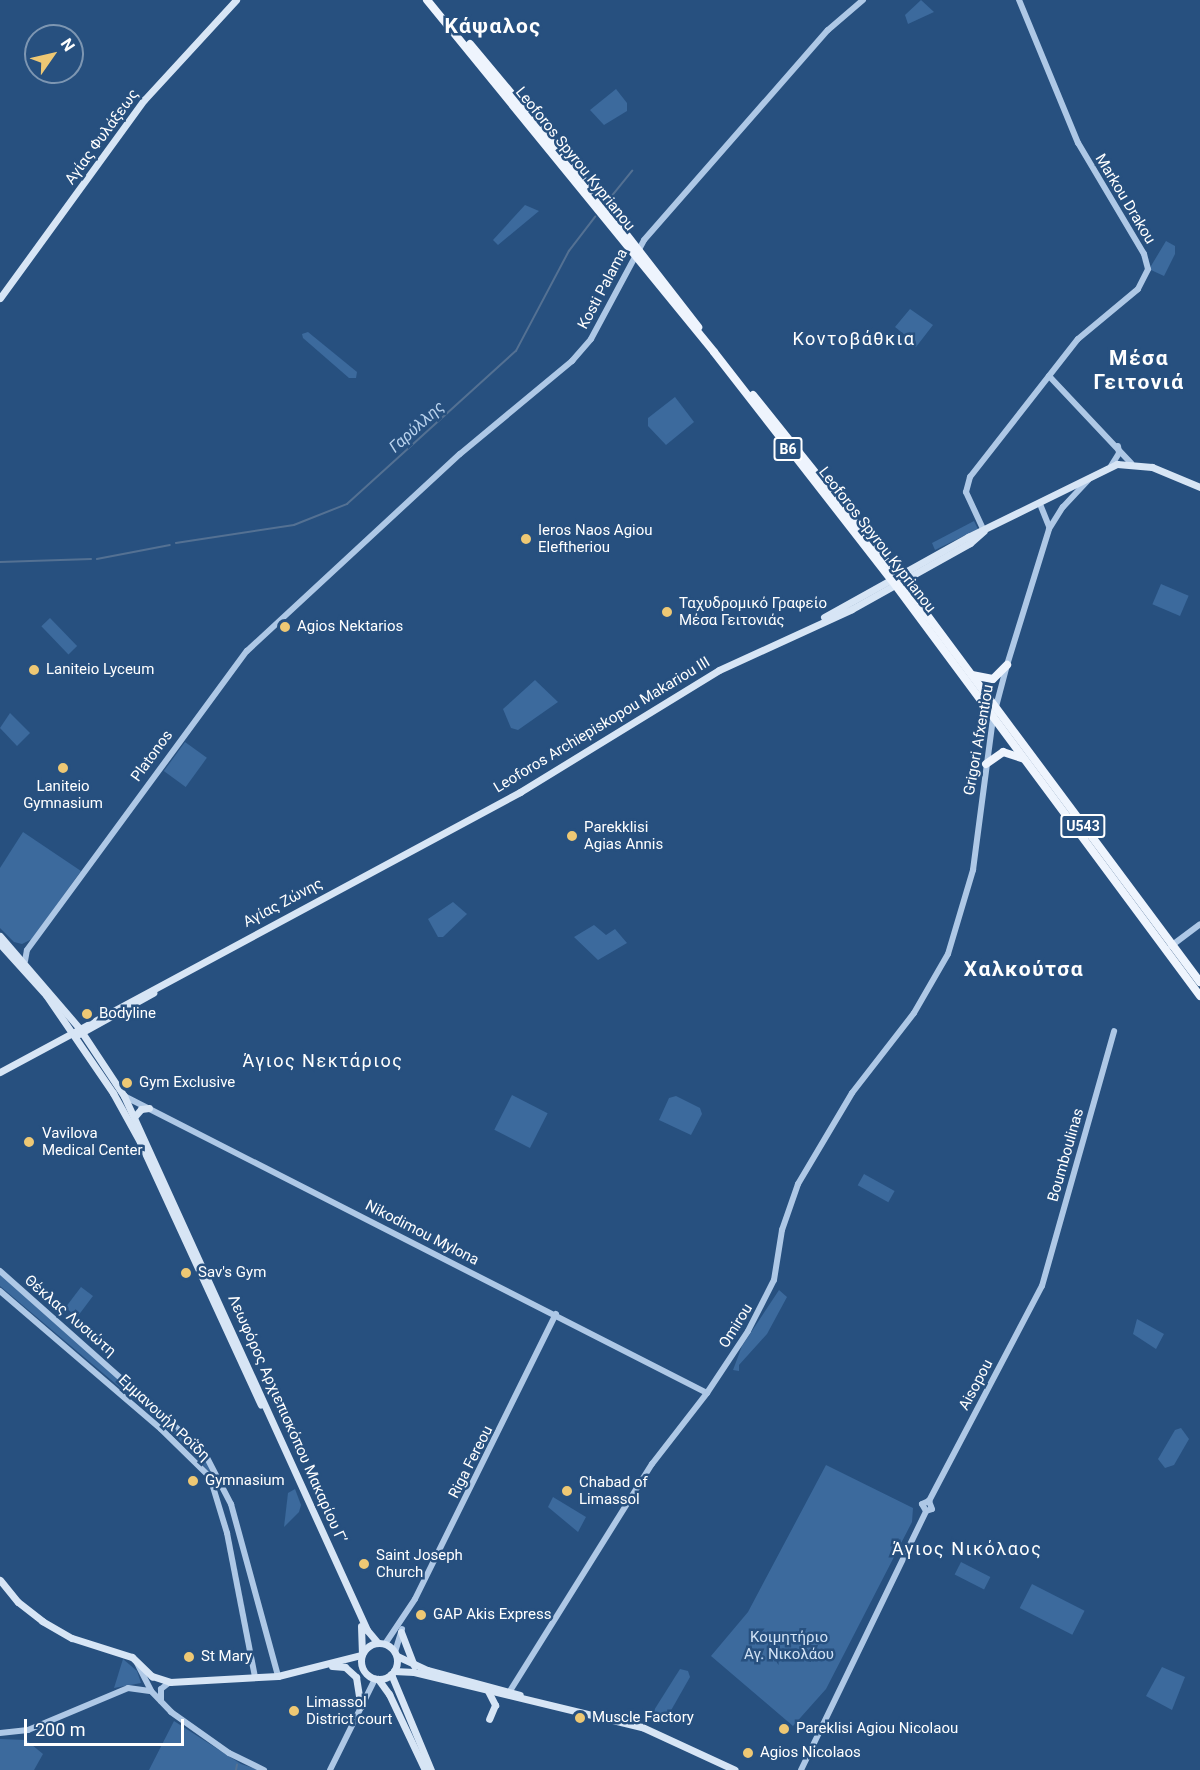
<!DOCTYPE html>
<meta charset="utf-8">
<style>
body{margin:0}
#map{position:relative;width:1200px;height:1770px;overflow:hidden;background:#27507f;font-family:Roboto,sans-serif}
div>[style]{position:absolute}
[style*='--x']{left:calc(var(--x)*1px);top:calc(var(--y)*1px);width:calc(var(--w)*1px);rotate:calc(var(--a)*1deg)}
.green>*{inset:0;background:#3c6a9d;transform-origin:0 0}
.stream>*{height:1.5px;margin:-0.75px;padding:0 0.75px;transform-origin:0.75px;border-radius:0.75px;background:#547193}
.tertiary>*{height:6px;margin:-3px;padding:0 3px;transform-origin:3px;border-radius:3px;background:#aec8e6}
.secondary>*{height:7px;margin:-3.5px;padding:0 3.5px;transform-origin:3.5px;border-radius:3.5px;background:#d7e5f5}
.secondary>.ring{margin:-3.5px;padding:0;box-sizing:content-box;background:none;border:7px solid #d7e5f5;border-radius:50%}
.primary>*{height:8px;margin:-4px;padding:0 4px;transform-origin:4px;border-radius:4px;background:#eef4fd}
.dots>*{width:16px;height:16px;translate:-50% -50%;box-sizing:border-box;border:3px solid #27507f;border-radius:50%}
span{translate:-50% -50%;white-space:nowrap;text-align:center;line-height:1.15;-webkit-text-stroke:5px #27507f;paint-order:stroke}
.shield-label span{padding:2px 4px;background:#27507f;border:2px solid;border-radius:4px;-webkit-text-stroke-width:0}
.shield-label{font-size:14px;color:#fff;font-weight:700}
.street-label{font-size:15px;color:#fff}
.poi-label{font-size:15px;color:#fff}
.left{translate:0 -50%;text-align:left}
.park-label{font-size:15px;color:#d1e2f5}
.water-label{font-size:16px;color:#b9d2ed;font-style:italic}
.quarter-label{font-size:18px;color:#fff;letter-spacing:1.5px}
.district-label{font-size:21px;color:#fff;font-weight:700;letter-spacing:1.5px}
.north{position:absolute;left:24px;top:24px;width:60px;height:60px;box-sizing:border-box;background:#27507f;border:2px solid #7d96b2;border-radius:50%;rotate:56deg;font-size:16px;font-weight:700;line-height:24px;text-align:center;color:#fff}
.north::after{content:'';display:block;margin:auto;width:21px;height:27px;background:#eec874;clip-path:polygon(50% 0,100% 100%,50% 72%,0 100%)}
.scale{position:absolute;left:24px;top:1719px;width:160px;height:27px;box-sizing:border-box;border:3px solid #fff;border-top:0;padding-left:8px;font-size:18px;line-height:21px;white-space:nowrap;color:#fff;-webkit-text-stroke:4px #27507f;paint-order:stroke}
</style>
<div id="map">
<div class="green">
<div style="clip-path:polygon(921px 0,934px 12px,908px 24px,905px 15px)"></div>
<div style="clip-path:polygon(616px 89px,627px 103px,627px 111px,604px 125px,590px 110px)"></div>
<div style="clip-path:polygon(525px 205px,539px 211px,498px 245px,493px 240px)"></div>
<div style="clip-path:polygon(1166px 241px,1175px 246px,1175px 254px,1164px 276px,1151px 270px,1151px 266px)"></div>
<div style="clip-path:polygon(910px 309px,933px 325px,916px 347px,902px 342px,905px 335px,895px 327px)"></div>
<div style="clip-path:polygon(308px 332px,357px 372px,356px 378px,349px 378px,303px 338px,302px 334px)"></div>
<div style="clip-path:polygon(675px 397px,694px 422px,666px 445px,648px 426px,648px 418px)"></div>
<div style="clip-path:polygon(974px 521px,978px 529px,935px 550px,932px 543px)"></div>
<div style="left:1161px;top:584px;width:30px;height:22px;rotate:23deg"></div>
<div style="left:50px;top:618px;width:39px;height:12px;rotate:46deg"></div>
<div style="clip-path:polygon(535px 680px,558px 702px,518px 730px,511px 728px,503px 709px)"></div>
<div style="clip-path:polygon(10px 713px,30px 733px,17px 746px,0 728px)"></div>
<div style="left:185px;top:742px;width:27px;height:36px;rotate:36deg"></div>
<div style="clip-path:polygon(23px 832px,81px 871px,32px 939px,22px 944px,14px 942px,0 928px,0 868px)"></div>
<div style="clip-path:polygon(453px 902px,467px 914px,443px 937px,438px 937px,428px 919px)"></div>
<div style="clip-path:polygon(594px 925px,606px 935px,615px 929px,627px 943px,598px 960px,574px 937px)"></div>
<div style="left:512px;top:1095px;width:40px;height:39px;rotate:27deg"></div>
<div style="clip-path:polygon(676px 1096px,700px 1108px,702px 1114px,691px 1135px,659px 1120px,669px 1098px)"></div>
<div style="left:864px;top:1174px;width:35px;height:13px;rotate:29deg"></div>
<div style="clip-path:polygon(0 1274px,200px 1451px,216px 1479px,169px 1429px,0 1286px)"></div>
<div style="left:81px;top:1287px;width:15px;height:26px;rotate:37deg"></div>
<div style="clip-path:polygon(779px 1290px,787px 1297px,767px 1334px,739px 1365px,739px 1371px,733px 1370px,742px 1346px)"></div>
<div style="clip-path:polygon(1137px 1319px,1164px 1334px,1156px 1349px,1133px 1334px)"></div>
<div style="clip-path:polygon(1181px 1428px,1189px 1439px,1174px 1465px,1165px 1468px,1158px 1459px,1175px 1430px)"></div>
<div style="clip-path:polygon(826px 1465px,913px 1508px,912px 1522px,826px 1689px,793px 1726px,711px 1656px,748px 1612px)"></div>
<div style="clip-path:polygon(295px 1489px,301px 1505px,299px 1512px,284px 1527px,288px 1493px)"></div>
<div style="clip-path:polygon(553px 1497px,586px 1517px,578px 1532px,548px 1507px)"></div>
<div style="left:961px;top:1562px;width:33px;height:14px;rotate:27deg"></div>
<div style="left:1032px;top:1584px;width:59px;height:27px;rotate:27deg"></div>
<div style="clip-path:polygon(123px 1659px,137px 1671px,141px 1683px,114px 1688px)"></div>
<div style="clip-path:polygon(1162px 1667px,1185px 1677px,1172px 1710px,1146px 1696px)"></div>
<div style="clip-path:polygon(680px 1669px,688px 1671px,690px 1677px,665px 1721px,651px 1715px)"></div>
<div style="clip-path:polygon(174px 1721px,241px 1764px,259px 1770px,149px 1770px)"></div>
<div style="clip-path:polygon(0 1739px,26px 1740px,43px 1754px,34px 1770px,0 1770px)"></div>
</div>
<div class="stream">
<div style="--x:607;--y:202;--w:40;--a:-51"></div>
<div style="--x:176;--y:543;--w:119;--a:-8.7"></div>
<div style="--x:294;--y:525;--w:57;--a:-21.6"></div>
<div style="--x:347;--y:504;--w:228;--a:-42.2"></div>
<div style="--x:516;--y:351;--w:113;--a:-62.1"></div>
<div style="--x:569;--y:251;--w:43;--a:-52.6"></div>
<div style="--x:97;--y:559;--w:74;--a:-10.9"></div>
<div style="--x:0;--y:562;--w:91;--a:-1.9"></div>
<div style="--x:236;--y:1770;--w:5;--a:-79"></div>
</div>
<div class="tertiary">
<div style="--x:1049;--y:376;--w:120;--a:46.7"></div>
<div style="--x:1111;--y:466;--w:15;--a:-58"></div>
<div style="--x:1119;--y:453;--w:7;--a:-98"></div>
<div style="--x:1040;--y:504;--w:24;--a:68"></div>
<div style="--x:984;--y:531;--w:43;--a:-114.8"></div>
<div style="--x:966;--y:492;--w:16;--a:-75"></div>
<div style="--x:970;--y:477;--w:175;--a:-52"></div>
<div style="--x:1078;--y:339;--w:78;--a:-39.8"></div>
<div style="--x:1138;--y:289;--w:22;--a:-63"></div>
<div style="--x:1148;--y:269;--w:16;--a:-105"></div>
<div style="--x:1144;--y:254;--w:129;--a:-120.7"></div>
<div style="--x:1078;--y:143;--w:155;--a:-112.4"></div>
<div style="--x:1171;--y:946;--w:36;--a:-37"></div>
<div style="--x:25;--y:961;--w:11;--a:-80"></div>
<div style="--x:27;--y:950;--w:371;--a:-53.7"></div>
<div style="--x:247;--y:651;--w:290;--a:-42.8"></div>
<div style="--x:460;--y:454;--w:146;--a:-39.7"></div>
<div style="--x:572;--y:361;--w:29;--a:-49"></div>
<div style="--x:591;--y:339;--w:112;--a:-61.8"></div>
<div style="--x:644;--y:240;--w:279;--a:-48.8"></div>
<div style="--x:828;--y:30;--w:46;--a:-40.6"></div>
<div style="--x:124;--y:1096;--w:654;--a:27"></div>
<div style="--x:0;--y:1271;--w:273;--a:41.6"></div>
<div style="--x:204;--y:1452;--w:59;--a:62.6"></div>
<div style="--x:231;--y:1504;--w:178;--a:74.7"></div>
<div style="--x:0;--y:1291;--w:212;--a:40.6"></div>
<div style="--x:161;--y:1429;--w:69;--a:44.4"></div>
<div style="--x:210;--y:1477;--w:59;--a:73.1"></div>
<div style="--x:227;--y:1533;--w:147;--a:79"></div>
<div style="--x:929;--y:1501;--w:243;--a:-62.3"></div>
<div style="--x:1042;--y:1286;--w:265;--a:-74.2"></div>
<div style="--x:926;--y:1511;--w:8;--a:-120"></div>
<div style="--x:922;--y:1504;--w:8;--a:-23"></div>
<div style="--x:385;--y:1644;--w:54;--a:-56.3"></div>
<div style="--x:415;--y:1599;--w:318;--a:-63.7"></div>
<div style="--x:395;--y:1652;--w:24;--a:-73"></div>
<div style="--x:136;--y:1661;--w:34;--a:63"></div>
<div style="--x:151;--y:1691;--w:29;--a:46"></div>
<div style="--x:171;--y:1712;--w:71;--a:35.3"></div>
<div style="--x:229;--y:1753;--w:39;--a:26"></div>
<div style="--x:510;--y:1691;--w:268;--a:-58"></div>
<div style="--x:652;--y:1464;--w:90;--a:-52.2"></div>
<div style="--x:707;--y:1393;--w:74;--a:-56.5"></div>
<div style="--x:748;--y:1331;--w:57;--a:-63"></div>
<div style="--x:774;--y:1280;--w:51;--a:-80.9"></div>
<div style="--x:782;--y:1230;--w:49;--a:-70.8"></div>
<div style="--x:798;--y:1184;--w:106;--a:-59.3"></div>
<div style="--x:852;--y:1093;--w:101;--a:-52.2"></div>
<div style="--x:914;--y:1013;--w:68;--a:-60"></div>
<div style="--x:948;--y:954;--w:88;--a:-73.4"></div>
<div style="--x:973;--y:870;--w:153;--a:-82.5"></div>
<div style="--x:993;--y:718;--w:55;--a:-75.2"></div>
<div style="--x:1007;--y:665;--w:142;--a:-72.8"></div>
<div style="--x:1049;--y:529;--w:26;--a:-58"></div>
<div style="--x:1063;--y:507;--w:37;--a:-47"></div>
<div style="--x:161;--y:1701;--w:12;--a:-90"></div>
<div style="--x:161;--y:1689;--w:11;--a:-38"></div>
<div style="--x:0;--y:1733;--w:28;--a:-6"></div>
<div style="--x:28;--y:1730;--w:108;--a:-22.8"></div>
<div style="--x:128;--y:1688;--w:22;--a:8"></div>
<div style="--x:330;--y:1770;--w:102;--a:-63.7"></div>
<div style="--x:801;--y:1770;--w:288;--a:-64.2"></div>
<div style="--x:926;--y:1511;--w:6;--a:-18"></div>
<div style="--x:932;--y:1509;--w:9;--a:-111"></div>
</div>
<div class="secondary">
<div style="--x:0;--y:298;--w:245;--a:-54"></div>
<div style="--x:144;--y:100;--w:136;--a:-47.4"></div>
<div style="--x:824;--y:617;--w:165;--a:-29.1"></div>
<div style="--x:968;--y:537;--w:166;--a:-26.1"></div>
<div style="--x:1117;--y:464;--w:35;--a:5"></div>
<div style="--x:1152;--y:467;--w:52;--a:22.6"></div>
<div style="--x:0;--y:936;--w:121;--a:49.3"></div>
<div style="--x:79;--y:1028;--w:82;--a:56.5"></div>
<div style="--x:124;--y:1096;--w:587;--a:65.53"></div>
<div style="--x:367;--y:1630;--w:16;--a:50"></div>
<div style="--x:0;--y:944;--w:69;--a:48"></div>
<div style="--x:46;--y:995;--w:119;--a:55.6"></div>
<div style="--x:113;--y:1093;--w:56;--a:61.1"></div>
<div style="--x:140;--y:1142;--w:289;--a:65.3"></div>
<div style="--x:79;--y:1034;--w:85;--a:-29"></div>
<div style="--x:0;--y:1072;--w:591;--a:-28.3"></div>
<div style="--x:520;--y:792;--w:233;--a:-31.5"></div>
<div style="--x:719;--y:670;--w:146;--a:-24.6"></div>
<div style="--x:852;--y:609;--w:135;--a:-29.2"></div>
<div style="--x:970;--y:543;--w:18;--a:-41"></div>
<div style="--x:135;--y:1116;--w:9;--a:-49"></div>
<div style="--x:141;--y:1109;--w:8;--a:-7"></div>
<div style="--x:0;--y:1580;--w:28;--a:51"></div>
<div style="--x:18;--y:1602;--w:31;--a:38"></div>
<div style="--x:42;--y:1621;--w:34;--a:30"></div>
<div style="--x:72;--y:1638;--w:63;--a:17.6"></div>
<div style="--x:132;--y:1657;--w:28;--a:44"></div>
<div style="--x:152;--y:1676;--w:19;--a:18"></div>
<div style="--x:170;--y:1682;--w:108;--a:-3.2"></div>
<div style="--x:278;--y:1676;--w:86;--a:-14.2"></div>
<div style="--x:361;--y:1626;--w:27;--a:88"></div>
<div style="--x:401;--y:1632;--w:36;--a:69"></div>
<div class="ring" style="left:361px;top:1643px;width:29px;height:29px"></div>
<div style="--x:397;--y:1656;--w:33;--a:25"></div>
<div style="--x:427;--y:1670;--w:96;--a:15"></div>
<div style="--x:332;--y:1666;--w:13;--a:4"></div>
<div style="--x:345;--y:1667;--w:15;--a:42"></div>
<div style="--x:356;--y:1677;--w:30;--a:81"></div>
<div style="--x:394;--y:1671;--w:20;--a:3"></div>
<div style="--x:414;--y:1672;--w:235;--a:13.6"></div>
<div style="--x:642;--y:1727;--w:102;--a:24.8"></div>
<div style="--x:391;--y:1674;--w:104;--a:67.4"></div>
<div style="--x:378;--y:1679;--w:19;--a:54"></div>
<div style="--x:389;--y:1694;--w:84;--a:64.7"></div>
<div style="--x:488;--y:1691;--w:16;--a:63"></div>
<div style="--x:495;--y:1705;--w:15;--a:113"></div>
</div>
<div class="primary">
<div style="--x:427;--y:0;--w:454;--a:50.8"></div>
<div style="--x:714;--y:352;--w:288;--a:52.1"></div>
<div style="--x:891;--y:579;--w:519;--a:53.46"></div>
<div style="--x:470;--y:44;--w:189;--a:50.2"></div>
<div style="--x:591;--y:189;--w:175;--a:52.2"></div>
<div style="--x:753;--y:395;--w:232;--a:51.3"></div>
<div style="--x:898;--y:576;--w:506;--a:53.36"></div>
<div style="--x:972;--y:675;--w:21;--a:11"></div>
<div style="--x:993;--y:679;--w:20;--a:-45"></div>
<div style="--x:986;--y:764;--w:21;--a:-35"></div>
<div style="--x:1003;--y:752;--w:20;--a:18"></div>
</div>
<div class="dots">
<div style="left:526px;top:539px;background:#eec874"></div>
<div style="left:667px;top:612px;background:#eec874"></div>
<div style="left:285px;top:627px;background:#eec874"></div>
<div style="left:34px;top:670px;background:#eec874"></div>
<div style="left:63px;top:768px;background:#eec874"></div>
<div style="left:572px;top:836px;background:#eec874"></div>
<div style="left:87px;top:1014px;background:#eec874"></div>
<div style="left:127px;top:1083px;background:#eec874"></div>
<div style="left:29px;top:1142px;background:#eec874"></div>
<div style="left:186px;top:1273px;background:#eec874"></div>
<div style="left:193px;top:1481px;background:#eec874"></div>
<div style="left:567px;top:1491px;background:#eec874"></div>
<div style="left:364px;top:1564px;background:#eec874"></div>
<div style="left:421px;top:1615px;background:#eec874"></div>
<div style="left:189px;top:1657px;background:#eec874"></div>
<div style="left:294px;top:1711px;background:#eec874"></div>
<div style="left:580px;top:1718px;background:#eec874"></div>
<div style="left:784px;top:1729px;background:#eec874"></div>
<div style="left:748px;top:1753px;background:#eec874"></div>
</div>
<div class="shield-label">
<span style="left:788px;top:449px">B6</span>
<span style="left:1083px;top:826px">U543</span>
</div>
<div class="street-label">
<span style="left:102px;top:137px;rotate:-54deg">Αγίας Φυλάξεως</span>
<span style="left:575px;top:159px;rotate:51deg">Leoforos Spyrou Kyprianou</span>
<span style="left:1125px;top:199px;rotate:59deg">Markou Drakou</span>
<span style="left:603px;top:289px;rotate:-62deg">Kosti Palama</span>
<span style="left:877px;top:540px;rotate:52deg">Leoforos Spyrou Kyprianou</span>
<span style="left:602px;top:725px;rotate:-31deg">Leoforos Archiepiskopou Makariou III</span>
<span style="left:979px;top:740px;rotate:-80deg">Grigori Afxentiou</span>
<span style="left:152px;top:756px;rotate:-54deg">Platonos</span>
<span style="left:283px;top:903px;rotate:-28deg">Αγίας Ζώνης</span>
<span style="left:1066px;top:1155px;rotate:-74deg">Boumboulinas</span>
<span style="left:422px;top:1233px;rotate:27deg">Nikodimou Mylona</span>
<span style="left:70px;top:1316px;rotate:41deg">Θέκλας Λυσιώτη</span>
<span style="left:736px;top:1326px;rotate:-58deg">Omirou</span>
<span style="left:976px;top:1385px;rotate:-62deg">Aisopou</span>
<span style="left:164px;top:1418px;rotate:43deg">Εμμανουήλ Ροΐδη</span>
<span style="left:287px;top:1419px;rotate:66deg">Λεωφόρος Αρχιεπισκόπου Μακαρίου Γ’</span>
<span style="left:471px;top:1462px;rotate:-63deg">Riga Fereou</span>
</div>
<div class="poi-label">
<span class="left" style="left:538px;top:539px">Ieros Naos Agiou<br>Eleftheriou</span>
<span class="left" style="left:679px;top:612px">Ταχυδρομικό Γραφείο<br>Μέσα Γειτονιάς</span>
<span class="left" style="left:297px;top:627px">Agios Nektarios</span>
<span class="left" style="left:46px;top:670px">Laniteio Lyceum</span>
<span style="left:63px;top:795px">Laniteio<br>Gymnasium</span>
<span class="left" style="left:584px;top:836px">Parekklisi<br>Agias Annis</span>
<span class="left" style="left:99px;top:1014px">Bodyline</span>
<span class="left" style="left:139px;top:1083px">Gym Exclusive</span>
<span class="left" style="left:42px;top:1142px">Vavilova<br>Medical Center</span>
<span class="left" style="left:198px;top:1273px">Sav's Gym</span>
<span class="left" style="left:205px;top:1481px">Gymnasium</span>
<span class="left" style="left:579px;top:1491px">Chabad of<br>Limassol</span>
<span class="left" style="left:376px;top:1564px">Saint Joseph<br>Church</span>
<span class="left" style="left:433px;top:1615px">GAP Akis Express</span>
<span class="left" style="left:201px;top:1657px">St Mary</span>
<span class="left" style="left:306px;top:1711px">Limassol<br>District court</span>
<span class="left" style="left:592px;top:1718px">Muscle Factory</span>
<span class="left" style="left:796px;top:1729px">Pareklisi Agiou Nicolaou</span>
<span class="left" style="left:760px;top:1753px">Agios Nicolaos</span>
</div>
<div class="park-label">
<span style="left:789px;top:1646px">Κοιμητήριο<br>Αγ. Νικολάου</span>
</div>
<div class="water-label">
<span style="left:417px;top:427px;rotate:-42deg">Γαρύλλης</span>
</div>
<div class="quarter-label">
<span style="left:854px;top:339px">Κοντοβάθκια</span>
<span style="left:323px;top:1061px">Άγιος Νεκτάριος</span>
<span style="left:967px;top:1549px">Άγιος Νικόλαος</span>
</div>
<div class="district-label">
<span style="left:493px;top:26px">Κάψαλος</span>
<span style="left:1139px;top:370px">Μέσα<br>Γειτονιά</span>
<span style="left:1024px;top:969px">Χαλκούτσα</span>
</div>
<div class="north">N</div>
<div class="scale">200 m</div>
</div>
